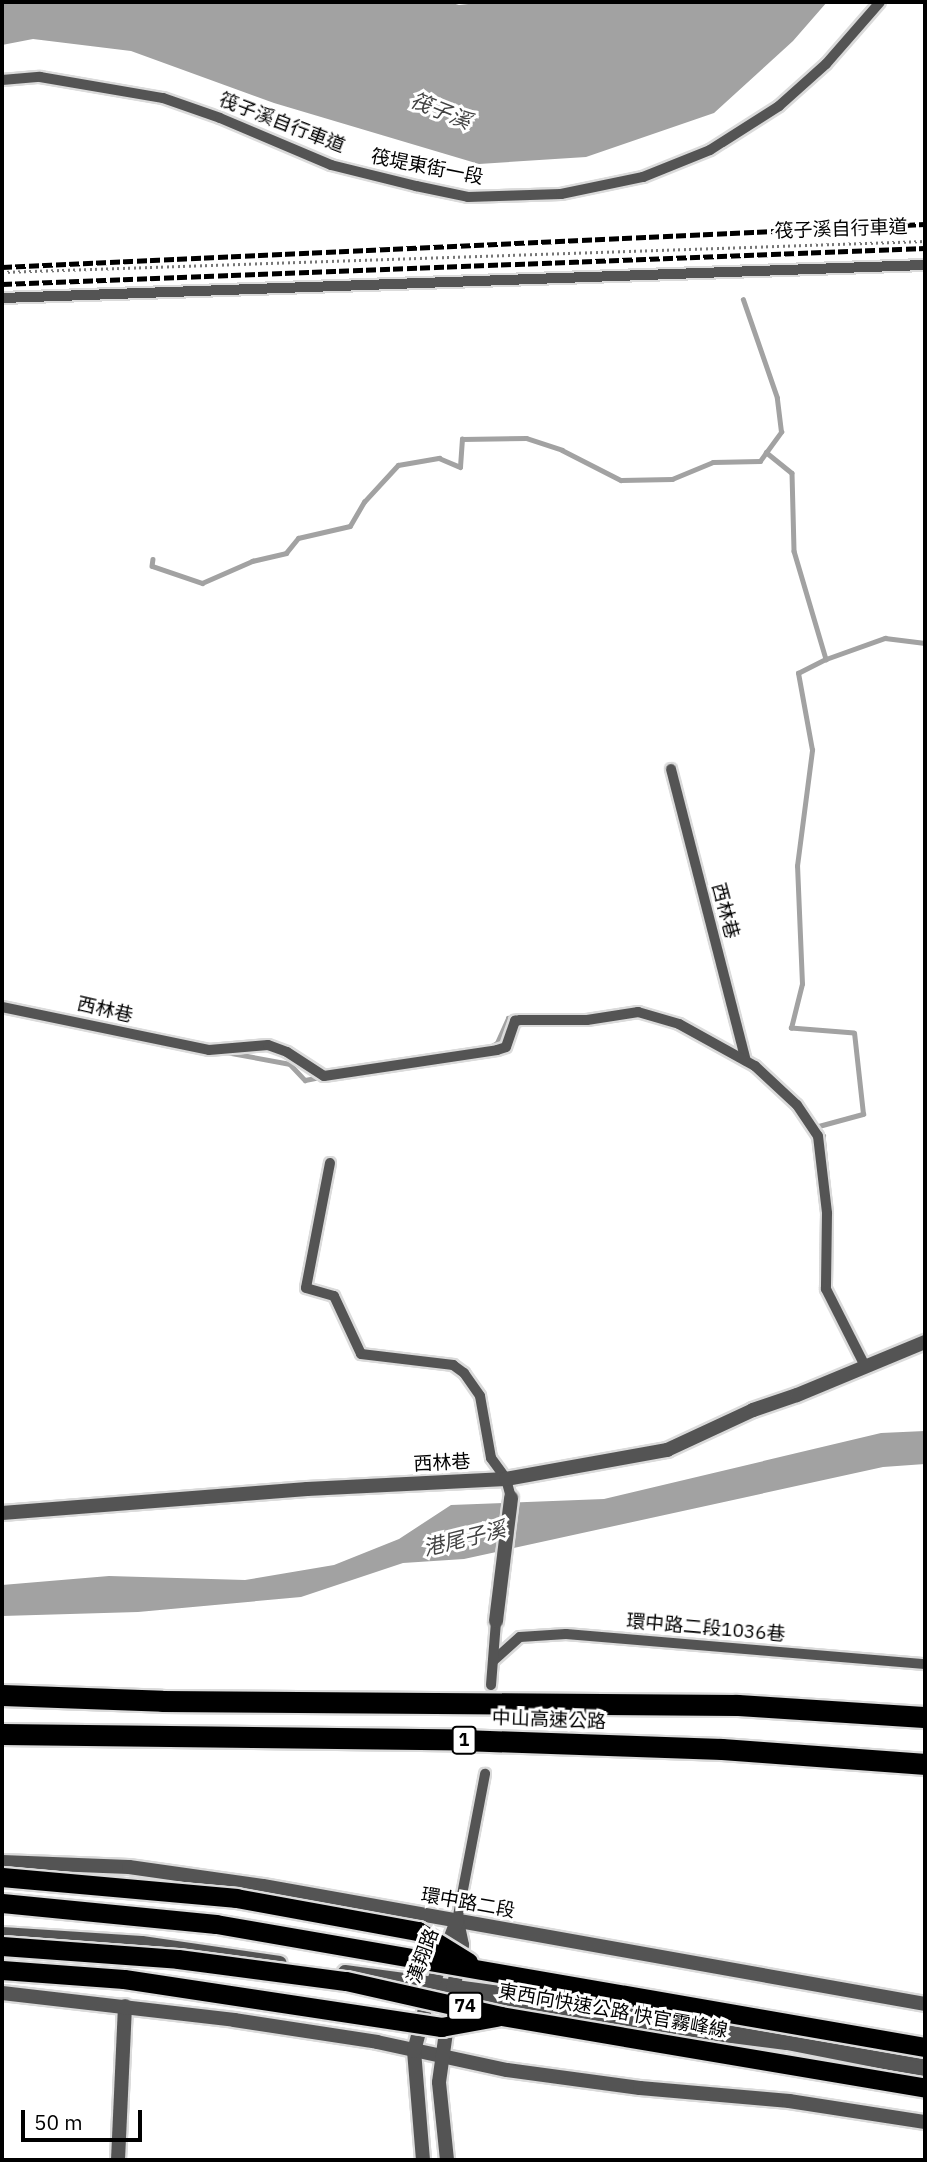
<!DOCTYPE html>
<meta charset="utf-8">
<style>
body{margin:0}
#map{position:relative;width:927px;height:2162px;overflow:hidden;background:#fff;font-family:"IBM Plex Sans","Noto Sans TC",sans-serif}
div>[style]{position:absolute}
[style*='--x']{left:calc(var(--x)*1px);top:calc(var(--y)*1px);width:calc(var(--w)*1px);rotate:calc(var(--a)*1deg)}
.water>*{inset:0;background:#a2a2a2}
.stream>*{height:4.5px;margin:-2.25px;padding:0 2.25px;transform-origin:2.25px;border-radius:2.25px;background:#a2a2a2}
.path>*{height:2.5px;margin-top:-1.25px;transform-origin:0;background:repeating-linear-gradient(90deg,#767676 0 2px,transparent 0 5.5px)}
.roads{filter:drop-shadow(2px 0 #dbdbdb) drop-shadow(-2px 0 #dbdbdb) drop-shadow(0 2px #dbdbdb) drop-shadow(0 -2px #dbdbdb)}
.service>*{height:10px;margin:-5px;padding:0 5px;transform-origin:5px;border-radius:5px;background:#545454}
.minor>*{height:14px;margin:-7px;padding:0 7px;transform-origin:7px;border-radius:7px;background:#545454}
.tertiary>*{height:14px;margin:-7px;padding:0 7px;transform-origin:7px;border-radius:7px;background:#545454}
.motorway>*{height:21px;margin:-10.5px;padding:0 10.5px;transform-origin:10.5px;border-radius:10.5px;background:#000}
.rail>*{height:4.5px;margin-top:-2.25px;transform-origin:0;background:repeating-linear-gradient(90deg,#000 0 10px,transparent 0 13.5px)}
.bridges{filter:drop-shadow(2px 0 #dbdbdb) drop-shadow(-2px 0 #dbdbdb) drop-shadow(0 2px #dbdbdb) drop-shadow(0 -2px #dbdbdb)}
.trunk-bridge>*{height:19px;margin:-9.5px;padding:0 9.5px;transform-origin:9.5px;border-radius:9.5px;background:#000}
span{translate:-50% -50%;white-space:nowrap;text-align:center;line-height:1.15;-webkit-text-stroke:6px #fff;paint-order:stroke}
.shield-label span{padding:2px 5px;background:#fff;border:2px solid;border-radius:5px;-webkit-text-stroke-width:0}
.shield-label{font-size:18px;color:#000;font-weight:700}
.street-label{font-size:19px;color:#000}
.water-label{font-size:21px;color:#434343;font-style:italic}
.frame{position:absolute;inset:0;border:4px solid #000;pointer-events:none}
.scale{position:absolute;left:21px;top:2110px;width:121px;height:32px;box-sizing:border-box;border:4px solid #000;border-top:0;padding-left:9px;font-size:21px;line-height:24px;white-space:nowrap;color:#000;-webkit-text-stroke:5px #fff;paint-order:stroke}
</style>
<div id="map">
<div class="water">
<div style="clip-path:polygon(2px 2px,449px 2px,459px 5px,487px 2px,827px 2px,793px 41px,714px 113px,586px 157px,479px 164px,274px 103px,131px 51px,33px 39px,2px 45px)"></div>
<div style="clip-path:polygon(925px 1431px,925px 1464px,883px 1467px,464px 1559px,403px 1563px,301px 1597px,138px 1612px,2px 1616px,2px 1585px,109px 1576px,245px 1580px,334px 1565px,399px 1539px,451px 1505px,604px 1499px,881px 1433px)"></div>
</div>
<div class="stream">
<div style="--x:766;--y:452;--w:33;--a:39"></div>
<div style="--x:792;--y:473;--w:78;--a:88.5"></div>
<div style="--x:794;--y:551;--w:113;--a:73.5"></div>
<div style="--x:153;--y:559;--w:7;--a:98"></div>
<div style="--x:152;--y:566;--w:53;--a:18.8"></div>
<div style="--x:202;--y:583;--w:55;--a:-23.7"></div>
<div style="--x:252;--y:561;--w:35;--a:-13"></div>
<div style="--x:286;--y:553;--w:19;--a:-51"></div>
<div style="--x:298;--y:538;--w:53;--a:-13"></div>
<div style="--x:350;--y:526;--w:28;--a:-60"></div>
<div style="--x:364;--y:502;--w:50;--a:-47.4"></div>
<div style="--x:398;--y:465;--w:42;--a:-9.7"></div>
<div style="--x:439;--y:458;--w:23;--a:23"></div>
<div style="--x:460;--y:467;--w:28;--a:-86"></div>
<div style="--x:462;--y:439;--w:64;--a:-0.9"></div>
<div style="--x:526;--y:438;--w:38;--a:18"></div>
<div style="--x:562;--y:450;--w:66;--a:27"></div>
<div style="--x:621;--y:480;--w:51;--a:-1.1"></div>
<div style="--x:672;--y:479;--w:44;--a:-22.5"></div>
<div style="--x:713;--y:462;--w:47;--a:-1.2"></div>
<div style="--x:760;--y:461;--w:36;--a:-54"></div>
<div style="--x:781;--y:432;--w:34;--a:-97"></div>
<div style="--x:777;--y:398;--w:104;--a:-109.1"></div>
<div style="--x:488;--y:1048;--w:10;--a:-29"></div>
<div style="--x:497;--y:1043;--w:27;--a:-66"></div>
<div style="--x:508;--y:1018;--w:6;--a:0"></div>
<div style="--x:226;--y:1052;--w:65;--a:10.6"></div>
<div style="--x:290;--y:1064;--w:22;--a:47"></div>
<div style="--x:305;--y:1080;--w:16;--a:-11"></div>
<div style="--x:815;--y:1127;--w:50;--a:-15.2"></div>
<div style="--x:863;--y:1114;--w:81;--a:-96.3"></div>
<div style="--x:854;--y:1033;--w:63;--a:-175.5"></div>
<div style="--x:791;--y:1028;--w:45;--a:-76"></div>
<div style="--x:802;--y:984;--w:118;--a:-92.4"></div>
<div style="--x:797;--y:866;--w:117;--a:-82.6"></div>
<div style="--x:812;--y:750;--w:78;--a:-100.3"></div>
<div style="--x:798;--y:673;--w:31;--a:-27"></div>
<div style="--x:826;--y:659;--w:63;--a:-19.6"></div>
<div style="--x:885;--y:638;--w:40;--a:7.1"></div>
<div style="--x:819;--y:1131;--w:6;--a:45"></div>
<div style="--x:823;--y:1135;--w:49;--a:84.2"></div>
</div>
<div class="path">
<div style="--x:2;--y:272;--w:924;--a:-1.92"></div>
</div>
<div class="roads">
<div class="service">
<div style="--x:2;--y:80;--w:38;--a:-5"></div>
<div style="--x:40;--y:77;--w:125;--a:9.7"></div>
<div style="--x:163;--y:98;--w:60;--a:19.3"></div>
<div style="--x:220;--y:118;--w:121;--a:22.9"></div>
<div style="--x:331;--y:165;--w:88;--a:13.9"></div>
<div style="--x:416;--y:186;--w:53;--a:11.9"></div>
<div style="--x:468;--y:197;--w:93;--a:-1.8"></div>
<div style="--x:561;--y:194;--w:84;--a:-11.7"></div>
<div style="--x:643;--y:177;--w:72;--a:-21.9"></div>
<div style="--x:710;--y:150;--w:82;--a:-32.5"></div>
<div style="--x:779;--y:106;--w:63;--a:-41.8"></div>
<div style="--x:826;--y:64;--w:82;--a:-48.9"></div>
<div style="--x:2;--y:298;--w:924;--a:-2.05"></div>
<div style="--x:671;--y:769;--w:301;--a:75.6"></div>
<div style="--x:2;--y:1007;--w:211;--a:11.7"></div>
<div style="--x:209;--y:1050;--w:59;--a:-4.8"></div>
<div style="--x:268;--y:1045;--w:20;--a:20"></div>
<div style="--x:287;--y:1052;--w:44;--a:33"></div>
<div style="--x:324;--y:1076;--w:175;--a:-8.5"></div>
<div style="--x:497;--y:1050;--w:9;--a:-18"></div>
<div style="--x:506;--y:1047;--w:28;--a:-71"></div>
<div style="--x:515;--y:1021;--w:5;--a:-11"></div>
<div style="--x:520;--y:1020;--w:67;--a:0"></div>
<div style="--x:587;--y:1020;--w:52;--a:-8.9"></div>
<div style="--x:638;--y:1012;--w:43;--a:16.3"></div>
<div style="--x:679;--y:1024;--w:87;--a:28.9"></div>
<div style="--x:755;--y:1066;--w:57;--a:42.9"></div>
<div style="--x:797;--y:1105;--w:37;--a:56"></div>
<div style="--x:818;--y:1136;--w:78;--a:83.3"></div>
<div style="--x:827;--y:1213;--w:76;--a:90.8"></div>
<div style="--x:826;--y:1289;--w:86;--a:63.1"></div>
<div style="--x:330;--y:1163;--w:127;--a:100.9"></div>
<div style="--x:306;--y:1288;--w:29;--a:16"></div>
<div style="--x:334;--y:1296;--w:64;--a:65"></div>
<div style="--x:361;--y:1354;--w:93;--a:6.8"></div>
<div style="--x:453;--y:1365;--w:14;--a:36"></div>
<div style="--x:464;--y:1373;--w:28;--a:55"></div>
<div style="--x:480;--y:1396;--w:63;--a:79.9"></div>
<div style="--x:491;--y:1458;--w:26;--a:54"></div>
<div style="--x:506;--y:1479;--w:20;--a:75"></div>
<div style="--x:493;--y:1661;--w:36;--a:-42"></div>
<div style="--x:520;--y:1637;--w:46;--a:-3.7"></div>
<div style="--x:566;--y:1634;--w:360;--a:4.8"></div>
<div style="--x:491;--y:1685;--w:64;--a:-85.5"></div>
<div style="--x:457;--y:1921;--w:150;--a:-79.2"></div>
</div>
<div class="minor">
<div style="--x:2;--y:1513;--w:306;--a:-4.5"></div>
<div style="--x:307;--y:1489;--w:199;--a:-2.9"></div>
<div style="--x:506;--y:1479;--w:164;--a:-10.2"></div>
<div style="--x:667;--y:1450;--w:95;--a:-24.9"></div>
<div style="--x:753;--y:1410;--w:46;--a:-18.8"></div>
<div style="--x:797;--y:1395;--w:139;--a:-22.5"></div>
<div style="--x:496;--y:1621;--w:124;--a:-83"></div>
<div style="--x:118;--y:2160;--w:154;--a:-87.4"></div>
</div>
<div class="tertiary">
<div style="--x:2;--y:1862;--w:127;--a:2.3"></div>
<div style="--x:129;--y:1867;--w:135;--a:8.1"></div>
<div style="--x:263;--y:1886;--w:672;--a:10.11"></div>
<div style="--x:2;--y:1934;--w:140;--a:3.7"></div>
<div style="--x:142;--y:1943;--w:139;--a:8.2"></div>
<div style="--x:345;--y:1972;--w:411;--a:7.7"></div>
<div style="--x:752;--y:2027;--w:176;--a:10.2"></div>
<div style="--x:2;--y:1993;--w:234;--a:6.6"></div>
<div style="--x:234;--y:2020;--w:145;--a:8.7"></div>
<div style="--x:377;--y:2042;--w:133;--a:12.2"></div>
<div style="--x:507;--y:2070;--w:134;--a:7.7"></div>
<div style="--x:640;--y:2088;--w:150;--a:5"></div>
<div style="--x:789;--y:2101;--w:138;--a:8.8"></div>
<div style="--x:452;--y:1995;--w:51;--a:-78.7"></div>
<div style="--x:462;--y:1945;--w:24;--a:-102"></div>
<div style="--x:482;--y:2004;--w:307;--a:7.3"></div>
<div style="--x:787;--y:2043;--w:141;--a:11.1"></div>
<div style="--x:423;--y:2160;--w:109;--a:-94.7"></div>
<div style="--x:414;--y:2051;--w:59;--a:-75.3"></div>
<div style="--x:429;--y:1994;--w:78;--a:-69"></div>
<div style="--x:447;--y:2160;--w:78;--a:-95.9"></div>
<div style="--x:439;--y:2082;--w:65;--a:-82"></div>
</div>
<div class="motorway">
<div style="--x:2;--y:1695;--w:160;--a:2.1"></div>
<div style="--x:162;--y:1701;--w:575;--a:0.4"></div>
<div style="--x:737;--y:1705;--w:188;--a:3.7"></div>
<div style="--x:2;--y:1734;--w:460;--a:0.7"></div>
<div style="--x:462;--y:1740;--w:260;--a:2"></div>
<div style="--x:722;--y:1749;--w:204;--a:4.2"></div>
</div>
</div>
<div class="rail">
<div style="--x:2;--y:267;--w:924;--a:-2.67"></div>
<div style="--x:2;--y:284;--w:924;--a:-2.23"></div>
</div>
<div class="bridges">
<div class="trunk-bridge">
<div style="--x:2;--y:1877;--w:235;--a:5.1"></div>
<div style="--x:236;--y:1898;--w:185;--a:10.3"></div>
<div style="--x:418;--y:1931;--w:59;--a:31.8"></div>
<div style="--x:2;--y:1903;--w:215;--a:5.6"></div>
<div style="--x:216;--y:1924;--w:720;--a:9.84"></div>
<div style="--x:2;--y:1946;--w:176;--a:4.2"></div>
<div style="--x:178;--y:1959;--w:169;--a:7.5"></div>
<div style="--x:346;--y:1981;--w:159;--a:12.7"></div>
<div style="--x:501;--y:2016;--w:430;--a:9.6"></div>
<div style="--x:2;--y:1970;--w:122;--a:4.2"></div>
<div style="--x:124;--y:1979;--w:321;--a:8.6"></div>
<div style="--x:441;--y:2027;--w:56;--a:-10.3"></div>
</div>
</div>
<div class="shield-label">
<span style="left:464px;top:1740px">1</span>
<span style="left:465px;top:2006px">74</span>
</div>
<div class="street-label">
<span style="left:282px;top:123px;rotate:21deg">筏子溪自行車道</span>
<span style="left:427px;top:167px;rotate:11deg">筏堤東街一段</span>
<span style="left:841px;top:229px;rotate:-2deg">筏子溪自行車道</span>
<span style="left:725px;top:911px;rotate:75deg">西林巷</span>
<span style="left:105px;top:1010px;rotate:13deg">西林巷</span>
<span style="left:442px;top:1463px;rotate:-3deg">西林巷</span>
<span style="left:706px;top:1628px;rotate:5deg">環中路二段1036巷</span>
<span style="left:549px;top:1720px;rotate:2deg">中山高速公路</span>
<span style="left:468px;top:1903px;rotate:10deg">環中路二段</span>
<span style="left:423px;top:1956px;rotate:-70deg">漢翔路</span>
<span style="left:613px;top:2011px;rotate:10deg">東西向快速公路 快官霧峰線</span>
</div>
<div class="water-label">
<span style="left:441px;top:110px;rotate:22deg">筏子溪</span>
<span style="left:464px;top:1538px;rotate:-14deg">港尾子溪</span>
</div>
<div class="frame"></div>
<div class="scale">50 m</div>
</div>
